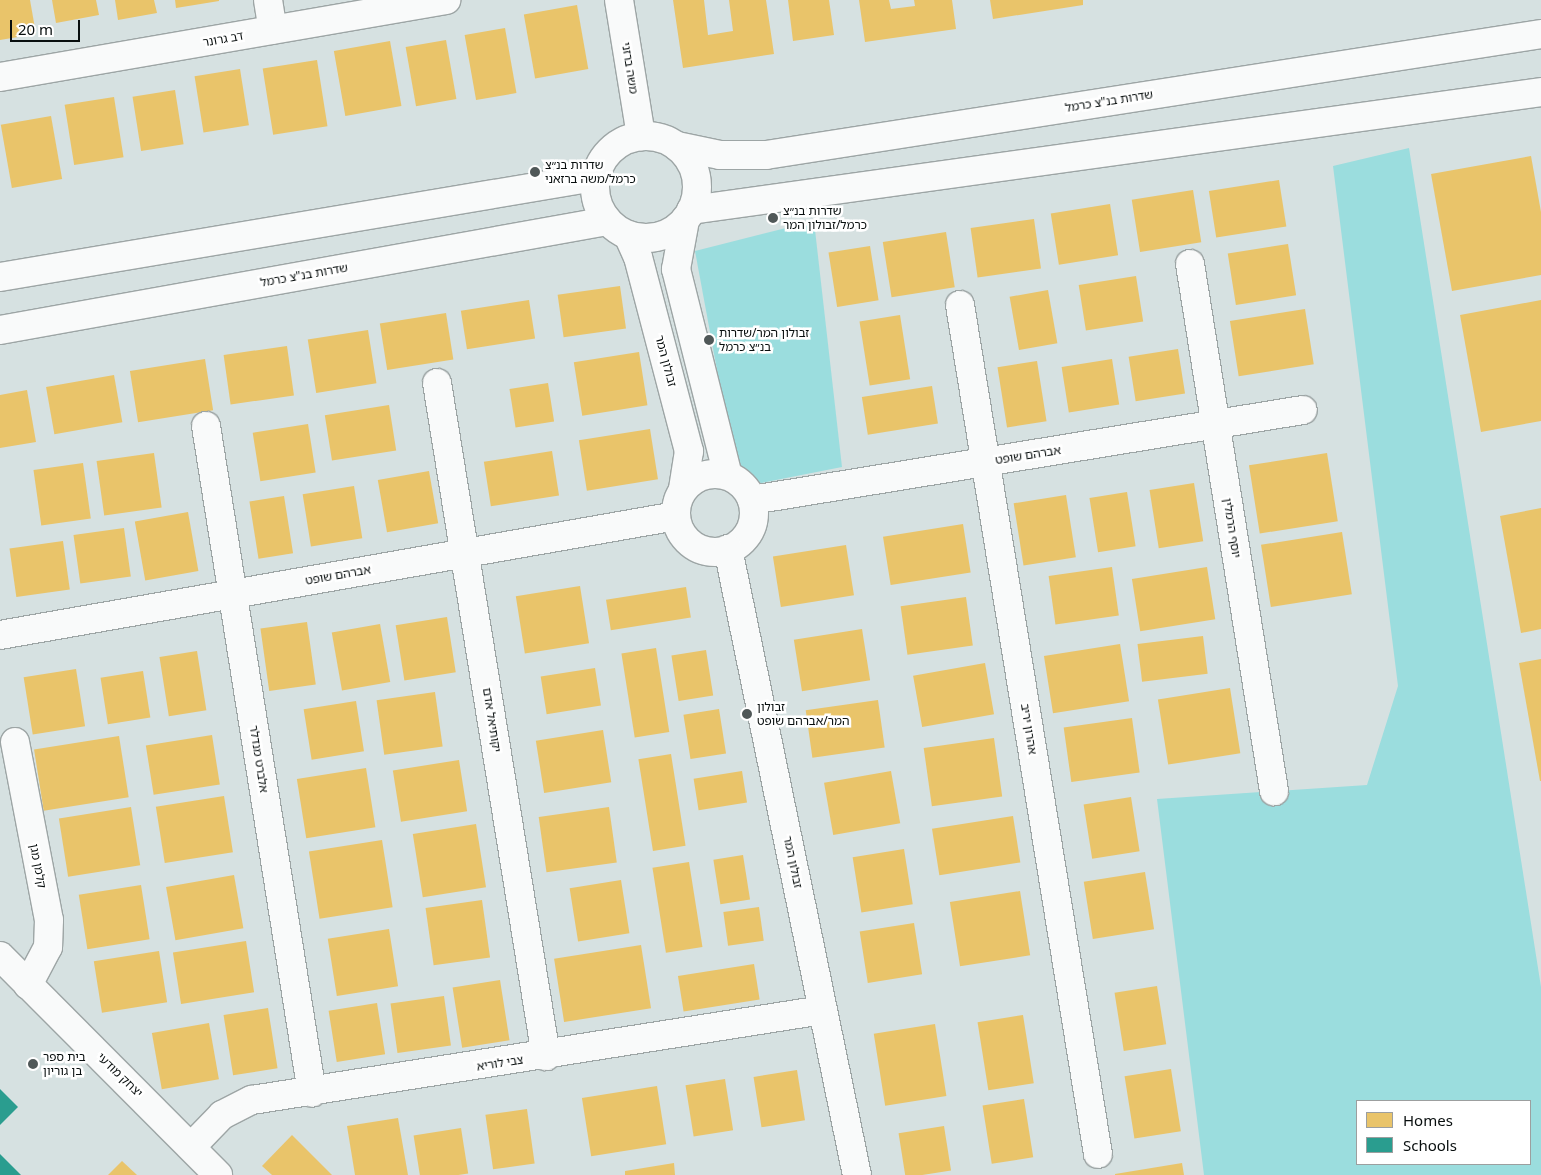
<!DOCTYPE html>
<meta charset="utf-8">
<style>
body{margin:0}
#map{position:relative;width:1541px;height:1175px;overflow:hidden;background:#d6e1e1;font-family:"Noto Sans","Noto Sans Hebrew",sans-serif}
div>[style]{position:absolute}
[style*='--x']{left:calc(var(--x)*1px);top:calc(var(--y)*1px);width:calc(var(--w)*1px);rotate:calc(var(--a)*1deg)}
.green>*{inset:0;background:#9bddde}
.homes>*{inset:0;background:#e9c46a;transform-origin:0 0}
.schools>*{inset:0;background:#2a9d8f}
.roads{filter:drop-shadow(1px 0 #9da5a5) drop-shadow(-1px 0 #9da5a5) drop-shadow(0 1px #9da5a5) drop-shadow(0 -1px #9da5a5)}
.minor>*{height:28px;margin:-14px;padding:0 14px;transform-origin:14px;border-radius:14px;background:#f9fafa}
.tertiary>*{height:28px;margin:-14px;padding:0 14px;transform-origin:14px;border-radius:14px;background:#f9fafa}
.tertiary>.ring{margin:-14px;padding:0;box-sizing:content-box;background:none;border:28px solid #f9fafa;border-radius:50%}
.primary>*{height:28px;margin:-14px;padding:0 14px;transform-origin:14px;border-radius:14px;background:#f9fafa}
.primary>.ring{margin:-14px;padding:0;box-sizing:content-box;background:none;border:28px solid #f9fafa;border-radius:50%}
.dots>*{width:14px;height:14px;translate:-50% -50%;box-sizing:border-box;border:2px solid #fff;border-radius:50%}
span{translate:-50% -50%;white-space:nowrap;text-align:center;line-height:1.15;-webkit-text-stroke:5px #fff;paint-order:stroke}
.street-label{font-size:12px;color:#080e0e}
.poi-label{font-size:12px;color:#080e0e}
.left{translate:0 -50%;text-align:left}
.legend{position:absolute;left:1356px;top:1100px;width:175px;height:65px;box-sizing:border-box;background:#fff;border:1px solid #9c9f9f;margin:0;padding:6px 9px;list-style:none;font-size:15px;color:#080e0e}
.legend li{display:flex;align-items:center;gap:10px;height:25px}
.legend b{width:25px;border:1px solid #9c9f9f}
.scale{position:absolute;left:10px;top:20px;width:70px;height:22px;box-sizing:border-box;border:2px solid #080e0e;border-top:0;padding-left:6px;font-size:15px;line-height:18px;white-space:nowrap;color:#080e0e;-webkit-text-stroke:4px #fff;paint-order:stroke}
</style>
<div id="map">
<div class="green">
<div style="clip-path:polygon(evenodd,1409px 148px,1541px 987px,1541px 1175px,1204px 1175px,1157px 799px,1367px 785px,1398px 686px,1333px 166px,1409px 148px,1357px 1101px,1530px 1101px,1530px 1164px,1357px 1164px,1357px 1101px)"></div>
<div style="clip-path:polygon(814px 221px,842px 467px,761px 483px,735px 467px,695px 251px)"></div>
</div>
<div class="homes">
<div style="clip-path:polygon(0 0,30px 0,36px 34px,0 40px)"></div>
<div style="clip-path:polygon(52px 0,96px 0,99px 15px,56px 23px)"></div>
<div style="clip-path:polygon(115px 0,154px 0,157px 13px,118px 20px)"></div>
<div style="clip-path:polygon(175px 0,219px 0,219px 1px,176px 8px)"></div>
<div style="clip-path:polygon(673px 0,704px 0,708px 35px,733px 31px,729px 0,766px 0,774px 54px,683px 68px)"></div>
<div style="clip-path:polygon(788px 0,829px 0,834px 35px,793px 41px)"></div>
<div style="clip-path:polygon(859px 0,889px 0,891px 9px,915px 6px,914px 0,952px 0,956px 29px,865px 42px)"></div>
<div style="clip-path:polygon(990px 0,1083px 0,1083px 5px,993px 19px)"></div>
<div style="left:577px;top:5px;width:65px;height:54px;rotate:80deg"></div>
<div style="left:505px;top:28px;width:66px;height:41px;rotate:80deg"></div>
<div style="left:446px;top:40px;width:60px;height:41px;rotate:80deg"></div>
<div style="left:390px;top:41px;width:66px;height:57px;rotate:80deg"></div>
<div style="left:317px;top:60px;width:67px;height:55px;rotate:81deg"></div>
<div style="left:240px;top:69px;width:57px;height:46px;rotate:81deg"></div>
<div style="left:175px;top:90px;width:55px;height:43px;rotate:81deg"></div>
<div style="left:114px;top:97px;width:61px;height:50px;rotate:81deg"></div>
<div style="left:51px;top:116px;width:64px;height:51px;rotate:80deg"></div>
<div style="clip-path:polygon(1531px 156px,1541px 212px,1541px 275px,1452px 291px,1431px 174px)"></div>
<div style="left:1279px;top:180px;width:47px;height:71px;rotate:81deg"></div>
<div style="left:1193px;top:190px;width:53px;height:62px;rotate:81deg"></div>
<div style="left:1110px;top:204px;width:52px;height:60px;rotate:81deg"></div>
<div style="left:1034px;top:219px;width:50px;height:64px;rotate:82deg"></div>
<div style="left:946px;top:232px;width:56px;height:64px;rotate:81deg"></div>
<div style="left:1288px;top:244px;width:52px;height:61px;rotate:81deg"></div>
<div style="left:870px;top:246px;width:55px;height:42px;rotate:81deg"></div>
<div style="left:1136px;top:276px;width:46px;height:58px;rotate:81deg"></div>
<div style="left:620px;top:286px;width:43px;height:63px;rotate:82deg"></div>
<div style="left:1048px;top:290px;width:54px;height:39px;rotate:80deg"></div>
<div style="left:529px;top:300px;width:39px;height:69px;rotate:81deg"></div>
<div style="clip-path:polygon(1541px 300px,1541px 421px,1481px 432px,1460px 315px)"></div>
<div style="left:1305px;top:309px;width:56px;height:76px;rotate:81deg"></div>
<div style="left:446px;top:313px;width:47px;height:67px;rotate:81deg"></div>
<div style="left:900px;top:315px;width:65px;height:41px;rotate:81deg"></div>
<div style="left:368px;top:330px;width:54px;height:61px;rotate:81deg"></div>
<div style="left:287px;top:346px;width:50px;height:64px;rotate:82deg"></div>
<div style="left:1178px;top:349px;width:45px;height:50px;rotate:81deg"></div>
<div style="left:639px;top:352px;width:54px;height:66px;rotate:81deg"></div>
<div style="left:205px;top:359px;width:52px;height:76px;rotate:81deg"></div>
<div style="left:1112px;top:359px;width:46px;height:51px;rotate:81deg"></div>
<div style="left:1037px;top:361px;width:61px;height:40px;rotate:81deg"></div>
<div style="left:114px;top:375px;width:48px;height:69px;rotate:80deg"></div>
<div style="left:548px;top:383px;width:39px;height:39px;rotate:81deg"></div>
<div style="left:932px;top:386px;width:38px;height:71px;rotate:81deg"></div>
<div style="clip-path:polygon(27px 390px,36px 442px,0 448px,0 395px)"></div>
<div style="left:389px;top:405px;width:46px;height:65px;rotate:81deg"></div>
<div style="left:308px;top:424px;width:49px;height:56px;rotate:81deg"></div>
<div style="left:650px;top:429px;width:51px;height:72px;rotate:81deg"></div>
<div style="left:552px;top:451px;width:45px;height:69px;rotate:81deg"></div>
<div style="left:154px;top:453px;width:55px;height:58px;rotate:82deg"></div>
<div style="left:1327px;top:453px;width:69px;height:79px;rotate:81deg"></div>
<div style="left:83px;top:463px;width:56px;height:50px;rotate:82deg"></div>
<div style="left:429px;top:471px;width:53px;height:52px;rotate:80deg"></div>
<div style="left:1194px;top:483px;width:59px;height:45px;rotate:81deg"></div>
<div style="left:354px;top:486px;width:53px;height:52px;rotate:81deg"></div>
<div style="left:1127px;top:492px;width:55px;height:38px;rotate:81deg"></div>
<div style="left:1066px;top:495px;width:63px;height:53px;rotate:81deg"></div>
<div style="left:284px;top:496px;width:58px;height:35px;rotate:81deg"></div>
<div style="clip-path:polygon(1541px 508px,1541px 629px,1521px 633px,1500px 516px)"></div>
<div style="left:188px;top:512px;width:60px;height:54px;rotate:80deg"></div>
<div style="left:963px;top:524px;width:49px;height:81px;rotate:81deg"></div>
<div style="left:124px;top:528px;width:49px;height:51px;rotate:82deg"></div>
<div style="left:1342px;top:532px;width:63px;height:82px;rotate:81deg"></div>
<div style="left:63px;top:541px;width:49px;height:54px;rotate:82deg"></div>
<div style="left:846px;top:545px;width:51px;height:74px;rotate:81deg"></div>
<div style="left:1112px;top:567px;width:49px;height:64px;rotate:82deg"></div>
<div style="left:1207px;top:567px;width:53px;height:76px;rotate:81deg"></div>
<div style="left:580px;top:586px;width:58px;height:65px;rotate:81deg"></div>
<div style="left:686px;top:587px;width:31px;height:81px;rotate:81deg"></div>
<div style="left:966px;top:597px;width:49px;height:66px;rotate:82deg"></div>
<div style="left:447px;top:617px;width:56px;height:52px;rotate:81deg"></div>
<div style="left:307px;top:622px;width:63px;height:47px;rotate:82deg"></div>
<div style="left:380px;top:624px;width:59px;height:49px;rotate:80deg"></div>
<div style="left:862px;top:629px;width:52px;height:69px;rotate:81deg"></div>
<div style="left:1203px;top:636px;width:38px;height:66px;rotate:83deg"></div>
<div style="left:1120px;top:644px;width:58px;height:77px;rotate:81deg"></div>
<div style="left:656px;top:648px;width:85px;height:35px;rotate:81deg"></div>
<div style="left:706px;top:650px;width:46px;height:35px;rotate:81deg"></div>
<div style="left:197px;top:651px;width:60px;height:38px;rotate:81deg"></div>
<div style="clip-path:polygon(1541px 659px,1541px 781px,1540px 781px,1519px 663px)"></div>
<div style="left:985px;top:663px;width:52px;height:73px;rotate:80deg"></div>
<div style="left:595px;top:668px;width:38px;height:55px;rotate:81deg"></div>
<div style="left:76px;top:669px;width:58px;height:53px;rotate:81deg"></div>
<div style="left:143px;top:671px;width:47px;height:43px;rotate:81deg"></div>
<div style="left:1230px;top:688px;width:66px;height:73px;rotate:81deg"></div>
<div style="left:435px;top:692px;width:55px;height:59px;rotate:82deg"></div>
<div style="left:878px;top:700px;width:48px;height:73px;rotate:82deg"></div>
<div style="left:356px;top:701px;width:51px;height:53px;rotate:81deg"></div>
<div style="left:719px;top:709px;width:45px;height:36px;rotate:81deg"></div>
<div style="left:1132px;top:718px;width:55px;height:69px;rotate:82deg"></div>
<div style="left:603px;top:730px;width:53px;height:68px;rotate:81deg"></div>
<div style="left:212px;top:735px;width:50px;height:67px;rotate:81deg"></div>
<div style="left:119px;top:736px;width:62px;height:86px;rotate:81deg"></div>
<div style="left:994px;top:738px;width:59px;height:71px;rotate:82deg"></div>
<div style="left:671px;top:754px;width:93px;height:33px;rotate:81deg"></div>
<div style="left:459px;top:760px;width:52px;height:67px;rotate:81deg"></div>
<div style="left:366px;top:768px;width:60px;height:70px;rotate:81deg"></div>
<div style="left:742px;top:771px;width:32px;height:49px;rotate:81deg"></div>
<div style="left:891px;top:771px;width:53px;height:68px;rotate:80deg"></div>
<div style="left:224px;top:796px;width:57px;height:69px;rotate:81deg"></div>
<div style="left:1131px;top:797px;width:55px;height:48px;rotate:81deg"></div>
<div style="left:131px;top:807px;width:59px;height:73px;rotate:81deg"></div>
<div style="left:609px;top:807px;width:56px;height:71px;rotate:82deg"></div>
<div style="left:1013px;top:816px;width:47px;height:82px;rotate:81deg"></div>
<div style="left:476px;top:824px;width:64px;height:64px;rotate:81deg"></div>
<div style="left:382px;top:840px;width:68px;height:74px;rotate:81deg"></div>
<div style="left:904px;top:849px;width:56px;height:52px;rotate:81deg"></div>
<div style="left:743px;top:855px;width:45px;height:30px;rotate:81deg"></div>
<div style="left:689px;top:862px;width:86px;height:37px;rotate:81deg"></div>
<div style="left:1145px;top:872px;width:58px;height:62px;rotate:81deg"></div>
<div style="left:234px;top:875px;width:54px;height:69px;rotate:80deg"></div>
<div style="left:621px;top:880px;width:54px;height:52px;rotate:81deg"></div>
<div style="left:141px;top:885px;width:55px;height:63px;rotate:81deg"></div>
<div style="left:1020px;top:891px;width:65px;height:71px;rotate:81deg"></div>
<div style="left:482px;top:900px;width:58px;height:57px;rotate:82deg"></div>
<div style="left:759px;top:907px;width:34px;height:36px;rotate:82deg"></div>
<div style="left:914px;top:923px;width:52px;height:55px;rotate:81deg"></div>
<div style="left:389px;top:929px;width:58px;height:62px;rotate:81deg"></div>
<div style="left:246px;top:941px;width:52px;height:74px;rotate:81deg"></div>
<div style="left:641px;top:945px;width:64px;height:88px;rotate:81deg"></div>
<div style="left:159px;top:951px;width:52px;height:66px;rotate:81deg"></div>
<div style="left:754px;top:964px;width:36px;height:77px;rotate:81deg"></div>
<div style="left:500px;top:980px;width:61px;height:48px;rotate:81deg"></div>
<div style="left:1157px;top:986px;width:59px;height:43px;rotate:81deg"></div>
<div style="left:444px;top:996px;width:50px;height:54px;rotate:82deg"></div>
<div style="left:377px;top:1003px;width:52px;height:49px;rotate:81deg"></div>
<div style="left:268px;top:1008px;width:61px;height:45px;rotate:81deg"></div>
<div style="left:1023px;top:1015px;width:69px;height:46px;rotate:81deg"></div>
<div style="left:209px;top:1023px;width:57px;height:58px;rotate:80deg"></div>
<div style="left:935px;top:1024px;width:73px;height:62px;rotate:81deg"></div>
<div style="left:1171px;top:1069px;width:63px;height:47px;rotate:81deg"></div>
<div style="left:797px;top:1070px;width:51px;height:44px;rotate:81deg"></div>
<div style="left:725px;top:1079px;width:52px;height:40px;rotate:81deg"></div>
<div style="left:657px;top:1086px;width:59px;height:76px;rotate:81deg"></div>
<div style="left:1024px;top:1099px;width:59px;height:42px;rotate:81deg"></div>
<div style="left:527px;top:1109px;width:55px;height:42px;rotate:82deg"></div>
<div style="clip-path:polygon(398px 1118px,408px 1175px,355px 1175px,347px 1126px)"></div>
<div style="left:944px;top:1126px;width:45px;height:46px;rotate:81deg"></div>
<div style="left:461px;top:1128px;width:46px;height:48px;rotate:81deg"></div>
<div style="clip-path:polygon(292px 1135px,332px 1175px,272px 1175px,262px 1166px)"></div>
<div style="clip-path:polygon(122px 1161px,137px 1175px,108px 1175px)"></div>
<div style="clip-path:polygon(674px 1163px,675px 1175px,625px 1175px,625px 1171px)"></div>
<div style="clip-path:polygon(1182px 1163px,1184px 1175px,1115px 1175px,1115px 1174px)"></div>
</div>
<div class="schools">
<div style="clip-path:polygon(0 1089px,18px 1107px,0 1125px)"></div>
<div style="clip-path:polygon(0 1154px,21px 1175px,0 1175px)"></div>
</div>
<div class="roads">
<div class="minor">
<div style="--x:268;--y:0;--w:30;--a:81"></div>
<div style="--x:0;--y:77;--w:453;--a:-9.8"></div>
<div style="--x:1190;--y:264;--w:534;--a:80.94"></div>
<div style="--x:960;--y:305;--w:860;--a:80.77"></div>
<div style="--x:437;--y:383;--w:682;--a:80.8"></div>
<div style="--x:206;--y:426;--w:675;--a:80.97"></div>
<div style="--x:752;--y:500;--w:558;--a:-9.28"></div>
<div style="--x:0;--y:635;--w:686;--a:-9.98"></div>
<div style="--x:15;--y:742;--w:181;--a:79.2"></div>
<div style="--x:49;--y:920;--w:27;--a:92"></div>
<div style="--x:48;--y:947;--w:43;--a:117.8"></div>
<div style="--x:0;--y:956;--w:309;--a:45.1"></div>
<div style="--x:192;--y:1146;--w:43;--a:-45.9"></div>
<div style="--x:222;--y:1115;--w:34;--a:-27"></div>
<div style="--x:252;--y:1100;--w:578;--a:-8.96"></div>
</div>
<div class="tertiary">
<div style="--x:619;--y:0;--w:138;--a:80.8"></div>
<div style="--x:685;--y:220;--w:50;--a:100.4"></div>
<div style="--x:676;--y:269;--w:213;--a:75.9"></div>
<div style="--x:628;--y:235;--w:24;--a:66"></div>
<div style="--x:638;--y:257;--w:201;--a:75.3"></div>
<div style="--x:689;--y:451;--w:39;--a:99"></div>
<div class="ring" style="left:676px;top:474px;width:50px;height:50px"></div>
<div style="--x:728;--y:549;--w:639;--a:78.36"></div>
</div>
<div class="primary">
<div class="ring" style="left:595px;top:136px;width:74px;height:74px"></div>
<div style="--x:677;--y:146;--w:44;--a:11.8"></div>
<div style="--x:720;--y:155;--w:46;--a:0"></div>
<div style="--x:766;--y:155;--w:784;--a:-8.87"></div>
<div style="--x:691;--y:210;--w:858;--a:-7.9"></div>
<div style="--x:0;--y:277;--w:603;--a:-9.54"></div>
<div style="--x:0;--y:330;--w:617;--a:-10.18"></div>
</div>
</div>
<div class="dots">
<div style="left:535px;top:172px;background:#505858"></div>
<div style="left:773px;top:218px;background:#505858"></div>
<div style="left:709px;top:340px;background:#505858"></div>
<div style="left:747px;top:714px;background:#505858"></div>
<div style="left:33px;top:1064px;background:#505858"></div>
</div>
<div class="street-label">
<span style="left:223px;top:39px;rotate:-10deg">דב גרונר</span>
<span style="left:630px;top:68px;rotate:81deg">משה ברזני</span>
<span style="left:1109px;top:101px;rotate:-9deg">שדרות בנ"צ כרמל</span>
<span style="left:304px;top:275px;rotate:-10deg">שדרות בנ"צ כרמל</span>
<span style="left:666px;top:361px;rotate:75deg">זבולון המר</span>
<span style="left:1028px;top:455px;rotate:-9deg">אברהם שופט</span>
<span style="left:1232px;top:528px;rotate:81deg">יוסף הרמלין</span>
<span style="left:338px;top:575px;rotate:-10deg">אברהם שופט</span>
<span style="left:492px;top:720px;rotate:81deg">יקותיאל אדם</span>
<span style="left:1029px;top:729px;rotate:81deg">אהרון יריב</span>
<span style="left:259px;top:759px;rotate:81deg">אלברט מנדלר</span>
<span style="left:793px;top:862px;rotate:78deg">זבולון המר</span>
<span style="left:38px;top:866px;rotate:79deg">קלמן מגן</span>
<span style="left:500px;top:1063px;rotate:-9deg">צבי לוריא</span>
<span style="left:120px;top:1075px;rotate:44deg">יצחק מודעי</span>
</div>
<div class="poi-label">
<span class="left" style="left:545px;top:172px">שדרות בנ״צ<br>כרמל/משה ברזאני</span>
<span class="left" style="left:783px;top:218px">שדרות בנ״צ<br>כרמל/זבולון המר</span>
<span class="left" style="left:719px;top:340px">זבולון המר/שדרות<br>בנ״צ כרמל</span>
<span class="left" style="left:757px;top:714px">זבולון<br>המר/אברהם שופט</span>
<span class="left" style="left:43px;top:1064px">בית ספר<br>בן גוריון</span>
</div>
<ul class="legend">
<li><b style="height:14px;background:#e9c46a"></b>Homes</li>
<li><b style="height:14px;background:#2a9d8f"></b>Schools</li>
</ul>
<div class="scale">20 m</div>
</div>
